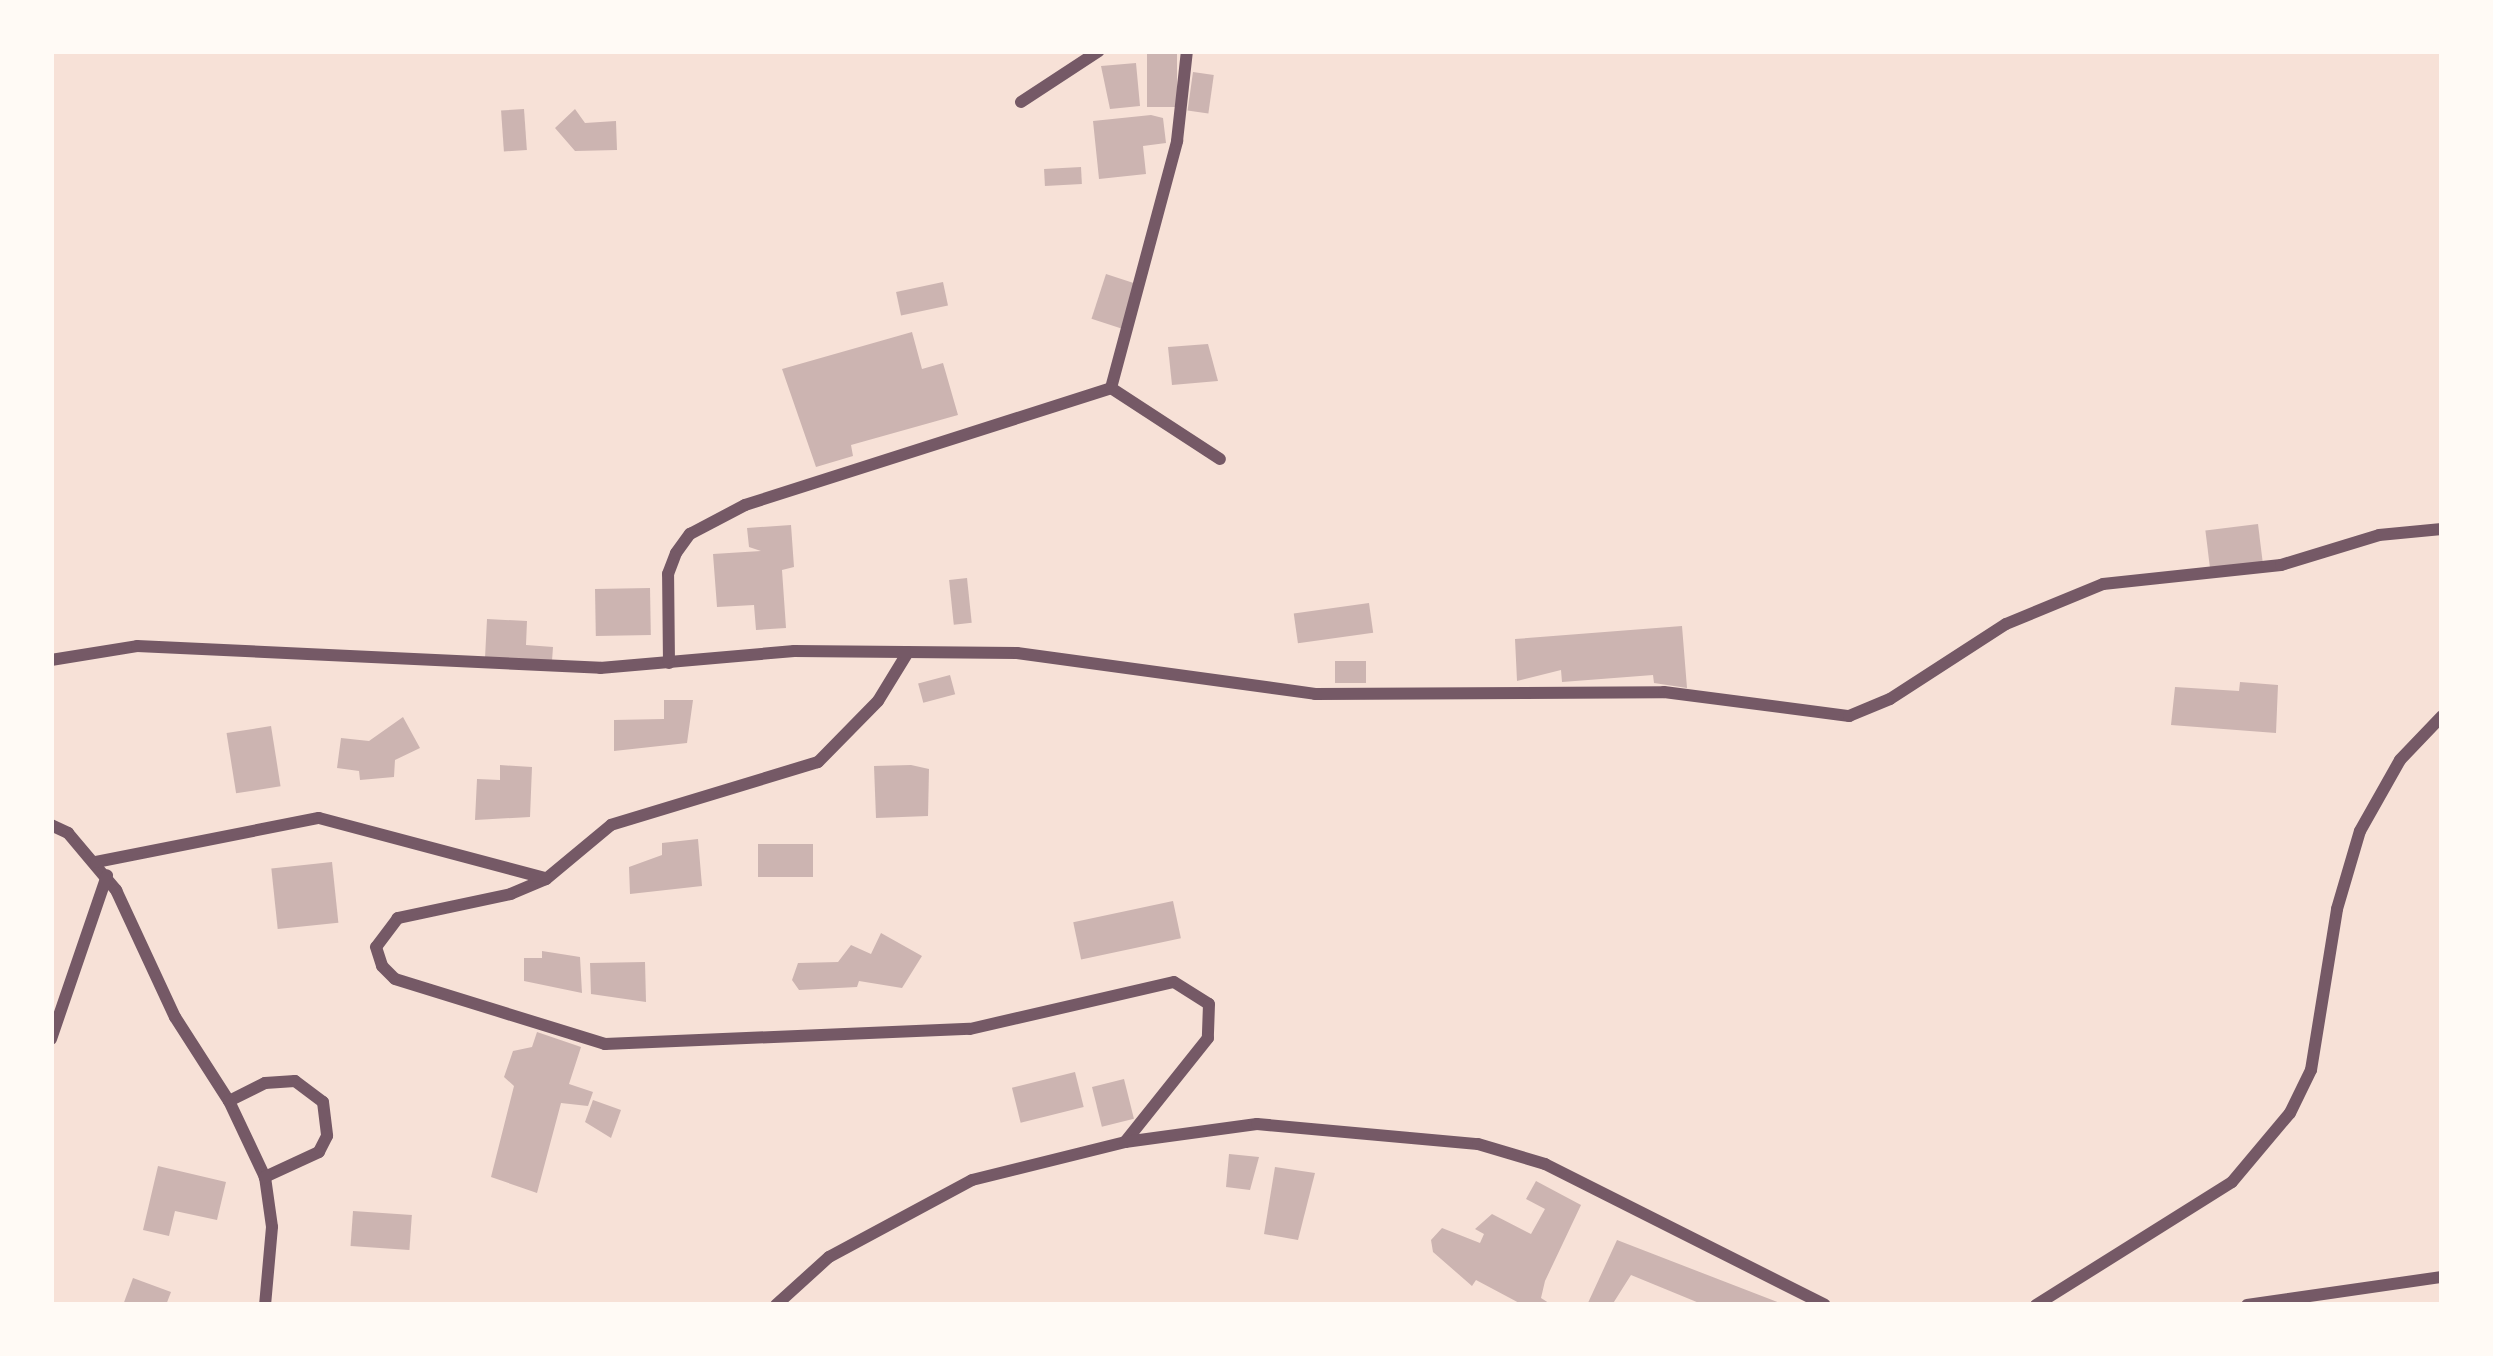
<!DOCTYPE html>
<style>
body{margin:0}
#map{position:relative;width:2493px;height:1356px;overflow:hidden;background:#f7e1d7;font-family:"Fira Sans Condensed",sans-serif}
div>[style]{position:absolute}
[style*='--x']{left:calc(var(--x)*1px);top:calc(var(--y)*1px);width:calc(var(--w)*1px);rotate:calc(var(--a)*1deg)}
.building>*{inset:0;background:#ccb4b1;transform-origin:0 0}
.minor>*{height:12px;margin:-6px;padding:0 6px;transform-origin:6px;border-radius:6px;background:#755966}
span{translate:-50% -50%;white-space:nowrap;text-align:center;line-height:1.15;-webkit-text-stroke:10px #fffaf5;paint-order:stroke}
.frame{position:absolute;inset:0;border:54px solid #fffaf5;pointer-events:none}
</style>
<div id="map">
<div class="building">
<div style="left:1147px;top:51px;width:30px;height:56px"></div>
<div style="clip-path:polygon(1136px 63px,1140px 106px,1110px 109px,1101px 66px)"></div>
<div style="left:1193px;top:72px;width:21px;height:39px;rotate:8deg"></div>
<div style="left:524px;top:109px;width:41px;height:23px;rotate:86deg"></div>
<div style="clip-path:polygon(575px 109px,585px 123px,616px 121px,617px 150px,575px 151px,555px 128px)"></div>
<div style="clip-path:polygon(1151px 115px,1163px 118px,1166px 143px,1143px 146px,1146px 174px,1099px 179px,1093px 121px)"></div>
<div style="left:1081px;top:167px;width:17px;height:37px;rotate:87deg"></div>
<div style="left:1106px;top:274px;width:33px;height:47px;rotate:18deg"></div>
<div style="left:943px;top:282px;width:24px;height:48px;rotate:78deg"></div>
<div style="clip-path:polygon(912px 332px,922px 369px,943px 363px,958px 415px,851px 445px,853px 456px,816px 467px,782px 369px)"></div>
<div style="clip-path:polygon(1208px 344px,1218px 381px,1172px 385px,1168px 347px)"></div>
<div style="left:2258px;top:524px;width:38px;height:53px;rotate:83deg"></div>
<div style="clip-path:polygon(791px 525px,794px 567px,782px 570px,786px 628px,756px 630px,754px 605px,717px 607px,713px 554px,761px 551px,749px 547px,747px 528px)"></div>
<div style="left:967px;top:578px;width:45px;height:18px;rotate:84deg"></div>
<div style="left:650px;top:588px;width:47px;height:55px;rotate:89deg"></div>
<div style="left:1369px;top:603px;width:30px;height:76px;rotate:82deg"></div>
<div style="clip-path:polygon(487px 619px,527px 621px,526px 645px,553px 647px,552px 661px,485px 658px)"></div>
<div style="clip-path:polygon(1682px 626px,1687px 688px,1654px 683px,1653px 675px,1562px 682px,1561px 670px,1517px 681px,1515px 639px)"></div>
<div style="left:1335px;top:661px;width:31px;height:22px"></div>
<div style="left:950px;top:675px;width:20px;height:33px;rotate:75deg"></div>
<div style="clip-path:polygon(2240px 682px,2278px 685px,2276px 733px,2171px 725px,2175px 687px,2239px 691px)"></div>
<div style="clip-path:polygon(664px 700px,693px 700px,687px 743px,614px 751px,614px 720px,664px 719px)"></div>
<div style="clip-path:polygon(403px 717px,420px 748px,395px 760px,394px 777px,360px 780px,359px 771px,337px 768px,341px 738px,369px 741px)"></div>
<div style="left:271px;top:726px;width:61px;height:45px;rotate:81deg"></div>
<div style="clip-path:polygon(500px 765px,532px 767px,530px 817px,475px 820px,477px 779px,500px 780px)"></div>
<div style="clip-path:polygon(911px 765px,929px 769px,928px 816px,876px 818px,874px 766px)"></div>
<div style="clip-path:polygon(698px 839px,702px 886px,630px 894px,629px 867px,662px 855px,662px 843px)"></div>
<div style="left:758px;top:844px;width:55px;height:33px"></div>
<div style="left:332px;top:862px;width:61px;height:61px;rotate:84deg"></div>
<div style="left:1173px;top:901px;width:38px;height:102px;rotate:78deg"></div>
<div style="clip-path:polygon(881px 933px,922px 956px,902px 988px,859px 981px,857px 987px,799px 990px,792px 980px,798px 963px,838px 962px,851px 945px,871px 954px)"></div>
<div style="clip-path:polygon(542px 951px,580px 957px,582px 993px,524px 981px,524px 958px,542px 958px)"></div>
<div style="clip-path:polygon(645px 962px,646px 1002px,591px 994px,590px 963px)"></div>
<div style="clip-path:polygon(537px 1032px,581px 1047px,569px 1084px,593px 1092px,588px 1106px,561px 1103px,537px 1193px,491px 1177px,514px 1086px,504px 1077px,513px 1051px,532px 1047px)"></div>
<div style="left:1075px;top:1072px;width:36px;height:65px;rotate:76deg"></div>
<div style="left:1124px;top:1079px;width:41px;height:33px;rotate:76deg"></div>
<div style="clip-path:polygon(593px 1100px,621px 1110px,611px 1138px,585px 1122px)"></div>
<div style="clip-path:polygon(1229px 1154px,1259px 1157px,1250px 1190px,1226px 1187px)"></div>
<div style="clip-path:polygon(158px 1166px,226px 1182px,217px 1220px,175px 1211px,169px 1236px,143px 1230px)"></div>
<div style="clip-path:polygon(1275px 1167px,1315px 1173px,1298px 1240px,1264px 1234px)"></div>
<div style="clip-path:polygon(1536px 1181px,1581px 1205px,1545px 1281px,1541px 1298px,1552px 1305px,1523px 1305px,1476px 1280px,1472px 1286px,1433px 1252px,1431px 1240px,1442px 1228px,1480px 1243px,1484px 1234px,1475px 1229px,1492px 1214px,1531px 1234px,1545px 1209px,1526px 1199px)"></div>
<div style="left:353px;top:1211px;width:59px;height:35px;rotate:4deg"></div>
<div style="clip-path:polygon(1617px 1240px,1785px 1305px,1704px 1305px,1631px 1275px,1612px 1305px,1587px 1305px)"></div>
<div style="clip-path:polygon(133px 1278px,171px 1292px,166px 1305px,123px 1305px)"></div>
</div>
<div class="minor">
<div style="--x:1021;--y:102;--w:93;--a:-33.2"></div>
<div style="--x:1111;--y:388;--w:256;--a:-75"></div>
<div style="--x:1177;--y:141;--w:91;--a:-83.7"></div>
<div style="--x:908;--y:652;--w:57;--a:121.5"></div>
<div style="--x:878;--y:701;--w:86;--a:134.5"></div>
<div style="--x:818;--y:762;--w:216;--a:163.1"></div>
<div style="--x:611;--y:825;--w:85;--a:140.3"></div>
<div style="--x:546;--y:879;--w:38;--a:157"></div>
<div style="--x:511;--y:894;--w:116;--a:168"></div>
<div style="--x:398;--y:918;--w:36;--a:127"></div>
<div style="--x:376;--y:947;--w:20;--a:72"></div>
<div style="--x:382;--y:966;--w:18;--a:45"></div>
<div style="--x:395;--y:979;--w:220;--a:17.2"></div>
<div style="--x:605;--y:1044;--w:365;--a:-2.4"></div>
<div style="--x:970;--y:1029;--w:209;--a:-13"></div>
<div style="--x:1174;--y:982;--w:41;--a:32.2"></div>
<div style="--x:1209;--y:1004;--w:34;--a:92"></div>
<div style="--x:1208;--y:1038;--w:133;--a:128.6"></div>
<div style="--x:51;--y:660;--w:87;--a:-9.2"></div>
<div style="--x:137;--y:646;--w:464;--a:2.7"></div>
<div style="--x:600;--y:668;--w:195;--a:-5"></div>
<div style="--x:794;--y:651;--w:223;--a:0.5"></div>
<div style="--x:1017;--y:653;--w:301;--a:7.8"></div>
<div style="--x:1315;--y:694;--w:349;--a:-0.3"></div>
<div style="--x:1664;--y:692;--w:187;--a:7.4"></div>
<div style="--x:1849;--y:716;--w:44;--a:-22.5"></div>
<div style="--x:1890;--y:699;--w:138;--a:-32.9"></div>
<div style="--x:2006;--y:624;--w:105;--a:-22.4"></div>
<div style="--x:2103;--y:584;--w:179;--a:-6.1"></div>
<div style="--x:2281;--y:565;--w:102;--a:-17"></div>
<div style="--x:2379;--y:535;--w:63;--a:-5.4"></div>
<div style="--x:669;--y:663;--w:89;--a:-90.6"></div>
<div style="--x:668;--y:574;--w:22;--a:-69"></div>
<div style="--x:676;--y:553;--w:24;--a:-54"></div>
<div style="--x:690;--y:534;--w:62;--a:-27.8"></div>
<div style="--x:745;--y:505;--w:384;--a:-17.7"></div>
<div style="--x:1111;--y:388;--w:130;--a:33.1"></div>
<div style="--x:51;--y:825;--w:19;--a:25"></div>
<div style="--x:68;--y:833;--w:75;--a:49.9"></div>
<div style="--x:116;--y:890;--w:140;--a:65.1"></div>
<div style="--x:175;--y:1017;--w:100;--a:57.3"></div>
<div style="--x:229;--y:1101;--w:84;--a:64.7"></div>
<div style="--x:265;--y:1177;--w:50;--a:82"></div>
<div style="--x:272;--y:1227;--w:78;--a:95.1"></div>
<div style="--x:96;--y:862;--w:227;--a:-11.2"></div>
<div style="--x:319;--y:818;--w:233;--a:14.9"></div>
<div style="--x:51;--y:1039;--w:173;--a:-71.1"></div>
<div style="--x:229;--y:1101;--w:40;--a:-26.6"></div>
<div style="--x:265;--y:1083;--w:30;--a:-4"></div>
<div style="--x:295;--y:1081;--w:35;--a:37"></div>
<div style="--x:323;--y:1102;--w:34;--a:83"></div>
<div style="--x:327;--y:1136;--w:18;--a:117"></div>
<div style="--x:319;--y:1152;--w:60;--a:155.2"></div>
<div style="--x:776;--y:1305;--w:72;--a:-42.2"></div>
<div style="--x:829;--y:1257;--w:162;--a:-28.3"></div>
<div style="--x:972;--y:1180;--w:158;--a:-13.9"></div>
<div style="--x:1125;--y:1142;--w:133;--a:-7.8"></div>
<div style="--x:1257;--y:1124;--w:222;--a:5.2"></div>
<div style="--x:1478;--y:1144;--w:70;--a:16.6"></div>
<div style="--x:1545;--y:1164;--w:313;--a:26.7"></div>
<div style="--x:2036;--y:1305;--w:231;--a:-32.1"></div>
<div style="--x:2232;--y:1182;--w:90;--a:-50"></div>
<div style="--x:2290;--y:1113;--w:48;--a:-64"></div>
<div style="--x:2311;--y:1070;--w:163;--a:-80.8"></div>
<div style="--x:2337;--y:909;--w:81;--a:-73.6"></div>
<div style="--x:2360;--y:831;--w:81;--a:-60.6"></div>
<div style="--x:2400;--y:760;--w:61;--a:-46.3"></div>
<div style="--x:2247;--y:1305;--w:197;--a:-8.2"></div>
</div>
<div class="frame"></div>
</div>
